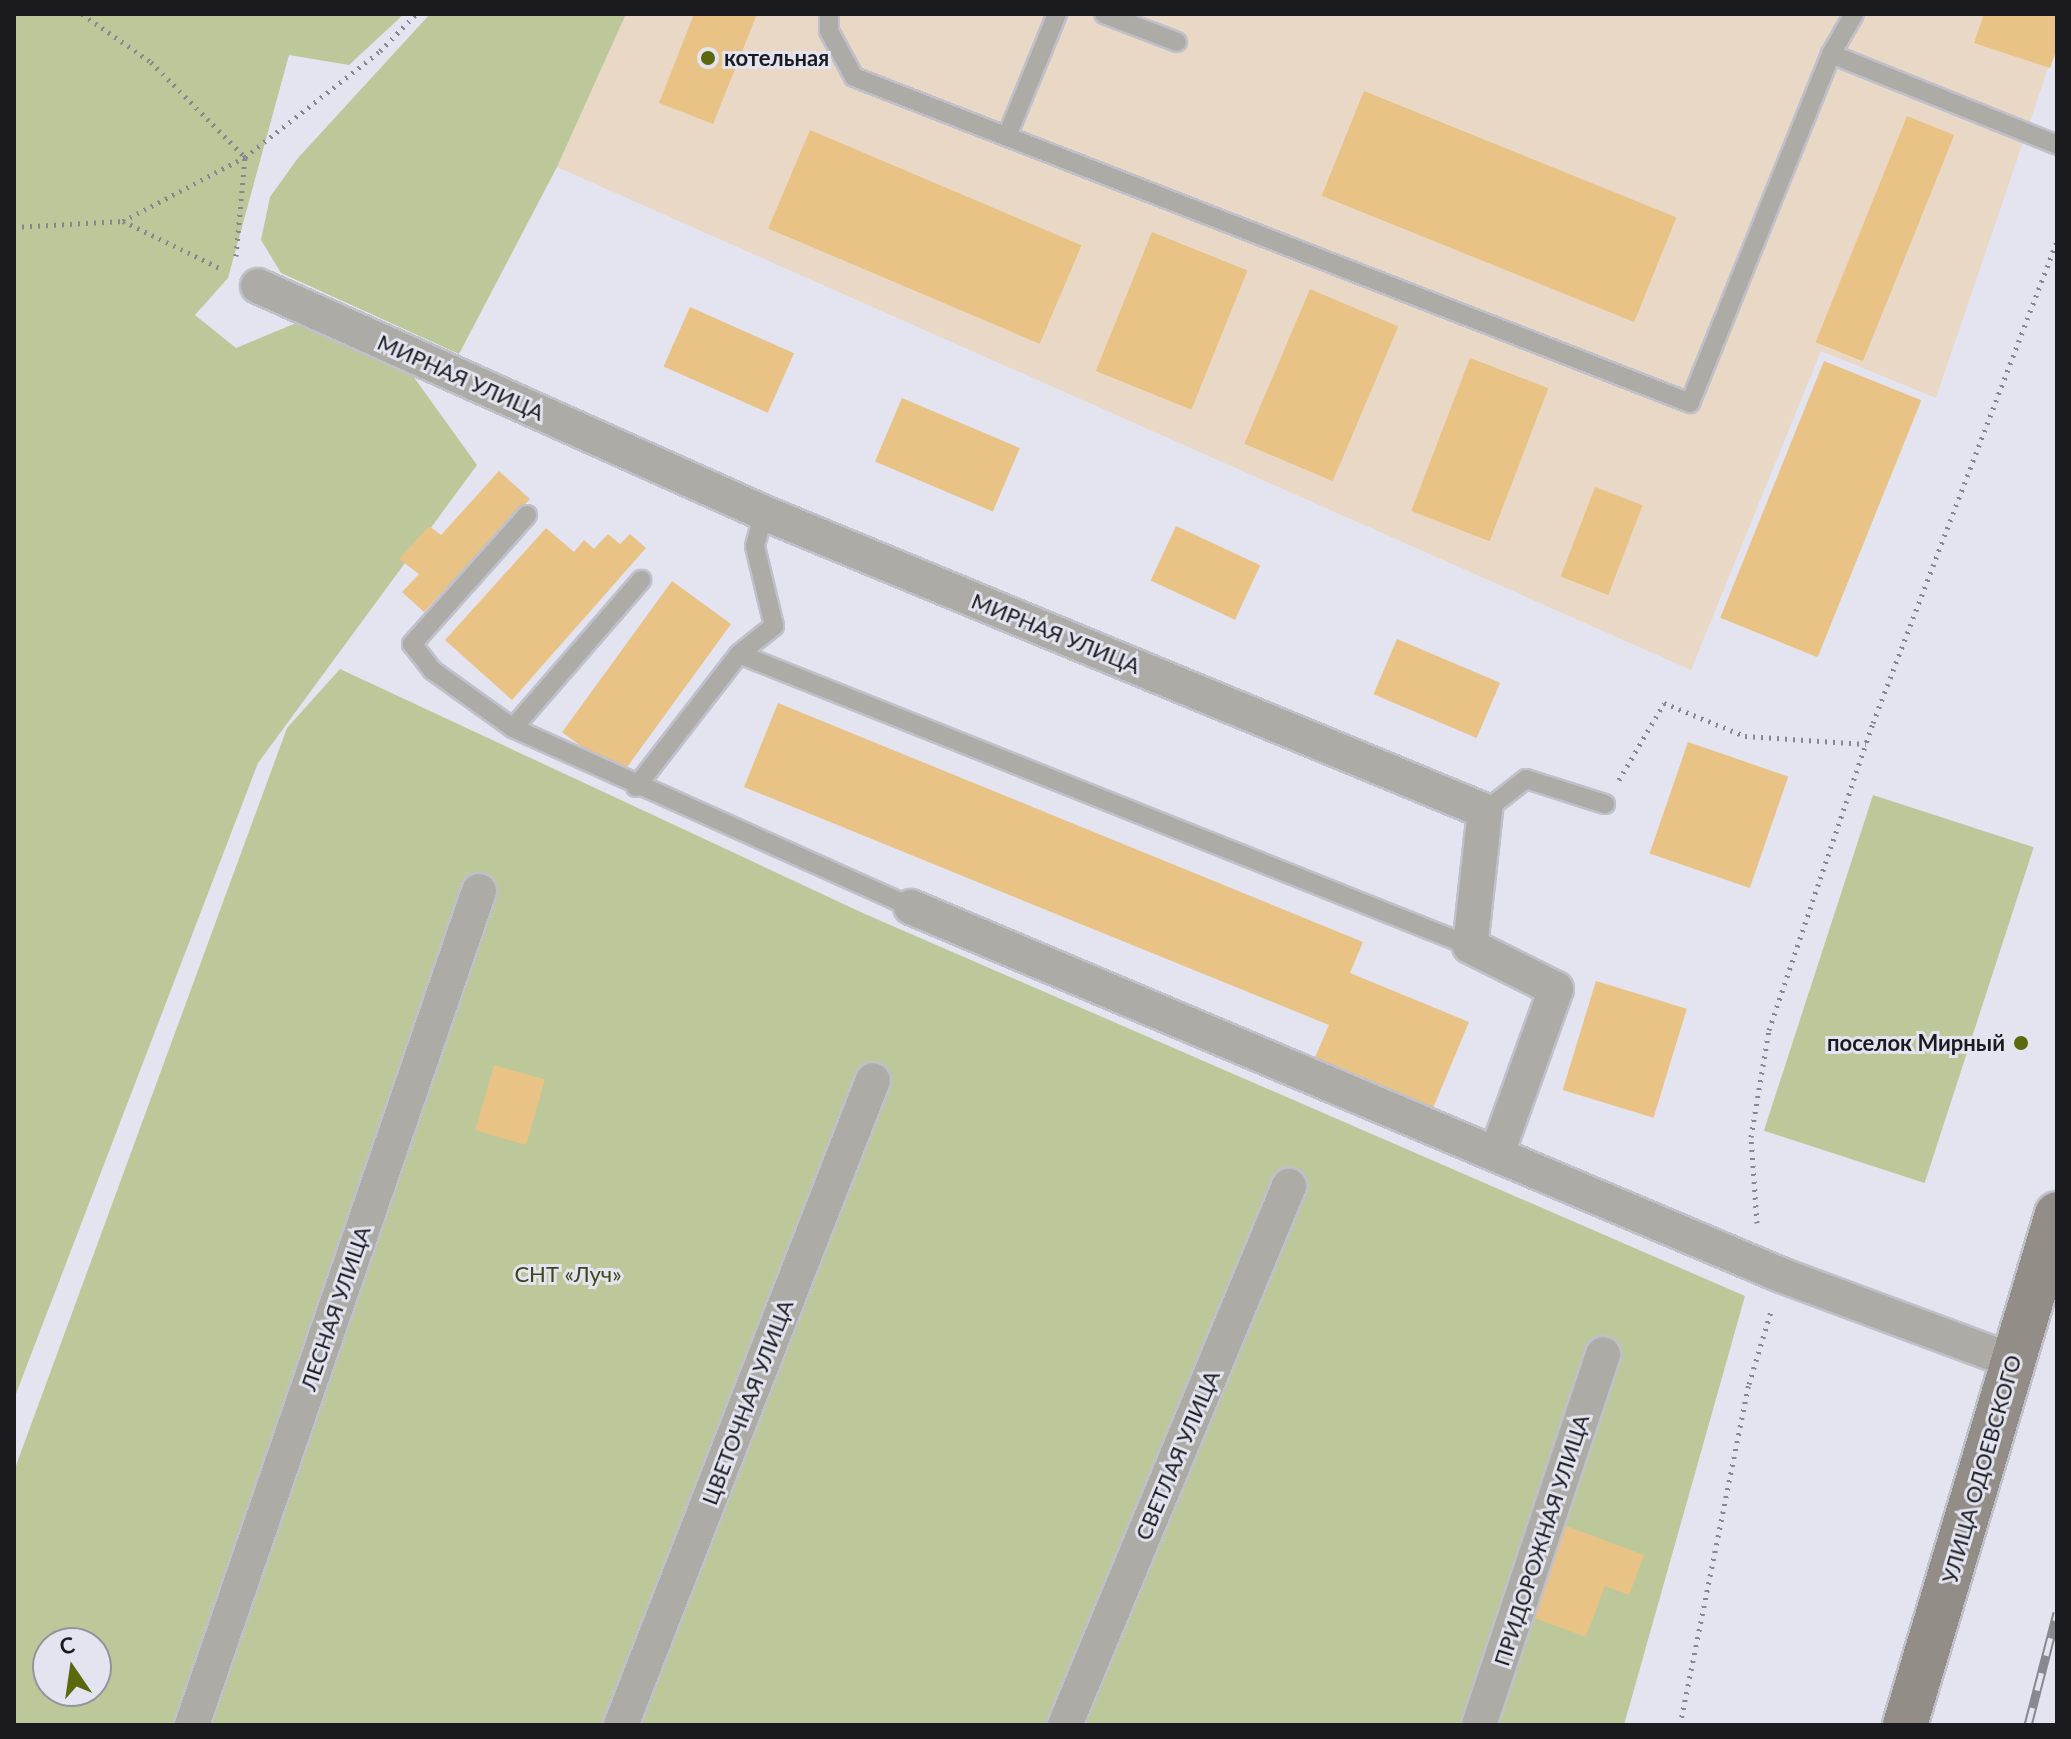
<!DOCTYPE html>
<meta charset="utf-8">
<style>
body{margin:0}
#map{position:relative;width:2071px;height:1739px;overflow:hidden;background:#e3e4f0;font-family:Lato,sans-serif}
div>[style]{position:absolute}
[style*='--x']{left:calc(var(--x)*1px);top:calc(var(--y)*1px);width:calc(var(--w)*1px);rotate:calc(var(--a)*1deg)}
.industrial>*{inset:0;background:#ead8c7}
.green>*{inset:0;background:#bdc89a;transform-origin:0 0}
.building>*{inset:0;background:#e9c285;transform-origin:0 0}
.path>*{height:5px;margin-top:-2.5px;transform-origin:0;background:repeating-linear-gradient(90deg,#86878f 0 2px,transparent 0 8px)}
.roads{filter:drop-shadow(2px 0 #bfc0ca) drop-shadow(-2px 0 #bfc0ca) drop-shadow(0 2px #bfc0ca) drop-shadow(0 -2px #bfc0ca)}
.lane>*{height:18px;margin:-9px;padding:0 9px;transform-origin:9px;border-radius:9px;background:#adaba6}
.street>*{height:34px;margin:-17px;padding:0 17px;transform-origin:17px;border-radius:17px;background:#adaba6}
.secondary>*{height:44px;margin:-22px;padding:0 22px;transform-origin:22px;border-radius:22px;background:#928e87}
.rail>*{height:9px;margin-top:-4.5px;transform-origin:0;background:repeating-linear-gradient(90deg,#e3e4f0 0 18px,#888891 0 36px);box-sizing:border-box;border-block:2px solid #888891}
.dots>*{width:22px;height:22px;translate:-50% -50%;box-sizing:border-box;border:4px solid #e3e4f0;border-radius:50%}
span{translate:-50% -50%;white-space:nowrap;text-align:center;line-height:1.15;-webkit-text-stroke:6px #e3e4f0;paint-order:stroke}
.poi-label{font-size:22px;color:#1b1b1f;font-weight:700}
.left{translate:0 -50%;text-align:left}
.right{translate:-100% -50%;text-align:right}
.street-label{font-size:22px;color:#1b1b1f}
.park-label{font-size:22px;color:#3d4615}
.frame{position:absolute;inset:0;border:16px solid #1b1b1f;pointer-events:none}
.north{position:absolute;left:32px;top:1627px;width:80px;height:80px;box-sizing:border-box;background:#e3e4f0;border:2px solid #93949c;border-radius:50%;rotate:347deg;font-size:22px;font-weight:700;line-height:32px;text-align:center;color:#1b1b1f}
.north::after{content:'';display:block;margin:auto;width:28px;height:36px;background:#5c680e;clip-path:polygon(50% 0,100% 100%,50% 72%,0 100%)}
</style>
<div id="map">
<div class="industrial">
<div style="clip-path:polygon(626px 14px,2057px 14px,2057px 42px,1936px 398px,1821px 351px,1691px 670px,557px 167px)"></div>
</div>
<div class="green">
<div style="clip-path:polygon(14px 14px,404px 14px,349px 65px,289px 55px,228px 278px,195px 315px,236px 348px,301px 321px,413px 376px,477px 465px,258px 763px,14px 1399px)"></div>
<div style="clip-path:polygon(430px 14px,626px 14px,557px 167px,459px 354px,281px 273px,261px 240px,270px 197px,298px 158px)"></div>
<div style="clip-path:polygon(evenodd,340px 669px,865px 914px,1745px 1296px,1624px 1725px,14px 1725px,14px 1471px,287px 728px,340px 669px,48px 1643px,96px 1643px,96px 1691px,48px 1691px,48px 1643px)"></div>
<div style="left:1873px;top:795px;width:169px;height:353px;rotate:18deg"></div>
</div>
<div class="building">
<div style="clip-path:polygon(694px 14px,757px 14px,713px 124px,659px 103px)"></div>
<div style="clip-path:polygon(1984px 14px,2057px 14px,2057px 48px,2050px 68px,1974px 43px)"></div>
<div style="left:1364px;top:91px;width:337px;height:113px;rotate:22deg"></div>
<div style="left:1907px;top:116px;width:51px;height:244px;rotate:22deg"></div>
<div style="left:810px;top:130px;width:295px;height:107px;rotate:23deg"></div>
<div style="left:1152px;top:232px;width:103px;height:150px;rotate:22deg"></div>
<div style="left:1310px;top:289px;width:96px;height:168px;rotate:23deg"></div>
<div style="left:690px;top:307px;width:114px;height:65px;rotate:24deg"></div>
<div style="left:1470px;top:358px;width:84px;height:164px;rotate:21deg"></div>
<div style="left:1824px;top:361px;width:105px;height:277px;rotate:22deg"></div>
<div style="left:902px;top:398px;width:128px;height:69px;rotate:23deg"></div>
<div style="clip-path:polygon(499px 471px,530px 499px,424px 612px,402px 592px,419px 574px,399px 559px,429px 526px,441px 535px)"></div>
<div style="left:1595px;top:487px;width:51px;height:96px;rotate:21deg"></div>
<div style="left:1176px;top:526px;width:93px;height:60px;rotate:25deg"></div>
<div style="clip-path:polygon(546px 528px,574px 552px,584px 540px,594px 549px,608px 534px,620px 544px,630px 534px,646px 548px,512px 700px,445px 640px)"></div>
<div style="left:672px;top:581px;width:73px;height:187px;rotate:36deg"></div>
<div style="left:1397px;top:639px;width:112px;height:60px;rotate:23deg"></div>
<div style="clip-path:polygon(778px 703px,1363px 942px,1350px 973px,1469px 1022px,1431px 1113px,1312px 1064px,1329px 1025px,744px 787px)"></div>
<div style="left:1688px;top:742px;width:106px;height:118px;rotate:19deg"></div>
<div style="left:1596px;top:981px;width:95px;height:114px;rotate:17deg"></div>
<div style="left:494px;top:1065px;width:53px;height:68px;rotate:16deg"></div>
<div style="clip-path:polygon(1558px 1523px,1644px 1555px,1629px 1595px,1605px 1586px,1586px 1637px,1524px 1614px)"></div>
</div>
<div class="path">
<div style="--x:82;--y:14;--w:84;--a:34.8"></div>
<div style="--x:151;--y:62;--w:134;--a:45.3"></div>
<div style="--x:245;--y:157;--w:138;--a:152.3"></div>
<div style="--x:14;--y:227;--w:109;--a:-3.2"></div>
<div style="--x:123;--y:221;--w:112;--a:25.9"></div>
<div style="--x:236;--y:256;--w:99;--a:-84.8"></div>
<div style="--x:245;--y:157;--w:172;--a:-38.1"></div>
<div style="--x:380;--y:51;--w:52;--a:-45.8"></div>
<div style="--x:1619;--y:780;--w:89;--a:-59.7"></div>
<div style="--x:1664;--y:703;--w:87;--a:22.2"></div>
<div style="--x:1745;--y:736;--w:121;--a:3.8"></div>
<div style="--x:1757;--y:1223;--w:86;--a:-94"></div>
<div style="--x:1751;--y:1137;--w:109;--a:-80.5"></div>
<div style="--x:1769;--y:1030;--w:324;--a:-71.3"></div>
<div style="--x:1873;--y:723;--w:516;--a:-69.11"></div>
<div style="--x:1680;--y:1725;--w:348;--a:-78.6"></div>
<div style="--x:1749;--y:1384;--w:76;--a:-73.2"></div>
</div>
<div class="roads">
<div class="lane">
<div style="--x:829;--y:14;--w:17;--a:90"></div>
<div style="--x:829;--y:31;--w:52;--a:61.5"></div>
<div style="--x:854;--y:77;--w:897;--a:21.3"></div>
<div style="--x:1690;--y:403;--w:376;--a:-68"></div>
<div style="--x:1104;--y:14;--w:78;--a:21"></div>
<div style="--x:1854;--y:14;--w:46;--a:119.9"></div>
<div style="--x:1831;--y:54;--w:244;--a:21.9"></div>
<div style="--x:1007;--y:136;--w:132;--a:-67.7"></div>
<div style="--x:527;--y:515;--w:173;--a:131.7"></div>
<div style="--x:412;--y:644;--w:33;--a:52"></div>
<div style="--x:432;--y:670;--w:100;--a:35.6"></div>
<div style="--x:513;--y:728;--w:436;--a:24.2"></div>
<div style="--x:739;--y:654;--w:787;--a:21.77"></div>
<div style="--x:513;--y:728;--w:196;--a:-49.1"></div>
<div style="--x:636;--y:787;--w:168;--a:-52.2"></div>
<div style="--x:739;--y:654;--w:45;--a:-38.7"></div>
<div style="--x:774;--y:626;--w:82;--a:-103.4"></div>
<div style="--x:755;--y:546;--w:34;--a:-75"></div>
<div style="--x:1485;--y:811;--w:52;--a:-38"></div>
<div style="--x:1526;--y:779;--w:83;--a:17.6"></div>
</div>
<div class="street">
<div style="--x:258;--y:286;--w:555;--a:24.16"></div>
<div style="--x:764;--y:513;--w:780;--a:22.46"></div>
<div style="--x:1485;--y:811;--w:136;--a:96.3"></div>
<div style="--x:1470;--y:946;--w:96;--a:26.6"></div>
<div style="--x:1556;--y:989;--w:174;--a:109.8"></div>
<div style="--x:911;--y:907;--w:945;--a:22.93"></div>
<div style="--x:1781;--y:1275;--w:246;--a:20.4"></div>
<div style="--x:192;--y:1725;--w:882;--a:-71.01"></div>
<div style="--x:621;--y:1725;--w:692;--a:-68.66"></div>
<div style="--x:1065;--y:1725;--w:584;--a:-67.43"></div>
<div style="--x:1479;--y:1725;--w:391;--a:-71.5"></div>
</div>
<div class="secondary">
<div style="--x:1905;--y:1725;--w:533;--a:-73.43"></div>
</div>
</div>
<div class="rail">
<div style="--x:2028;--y:1725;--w:116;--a:-75.5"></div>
</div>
<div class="dots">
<div style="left:708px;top:58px;background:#5c680e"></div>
<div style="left:2021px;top:1043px;background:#5c680e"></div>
</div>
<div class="poi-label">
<span class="left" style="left:724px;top:58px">котельная</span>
<span class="right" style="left:2005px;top:1043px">поселок Мирный</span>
</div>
<div class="street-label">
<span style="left:461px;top:377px;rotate:24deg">МИРНАЯ УЛИЦА</span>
<span style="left:1056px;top:633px;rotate:22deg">МИРНАЯ УЛИЦА</span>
<span style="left:335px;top:1308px;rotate:-71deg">ЛЕСНАЯ УЛИЦА</span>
<span style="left:747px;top:1402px;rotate:-69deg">ЦВЕТОЧНАЯ УЛИЦА</span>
<span style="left:1177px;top:1455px;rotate:-67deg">СВЕТЛАЯ УЛИЦА</span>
<span style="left:1981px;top:1469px;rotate:-74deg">УЛИЦА ОДОЕВСКОГО</span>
<span style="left:1541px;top:1540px;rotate:-72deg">ПРИДОРОЖНАЯ УЛИЦА</span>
</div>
<div class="park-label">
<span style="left:568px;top:1274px">СНТ «Луч»</span>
</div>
<div class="frame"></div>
<div class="north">С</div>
</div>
